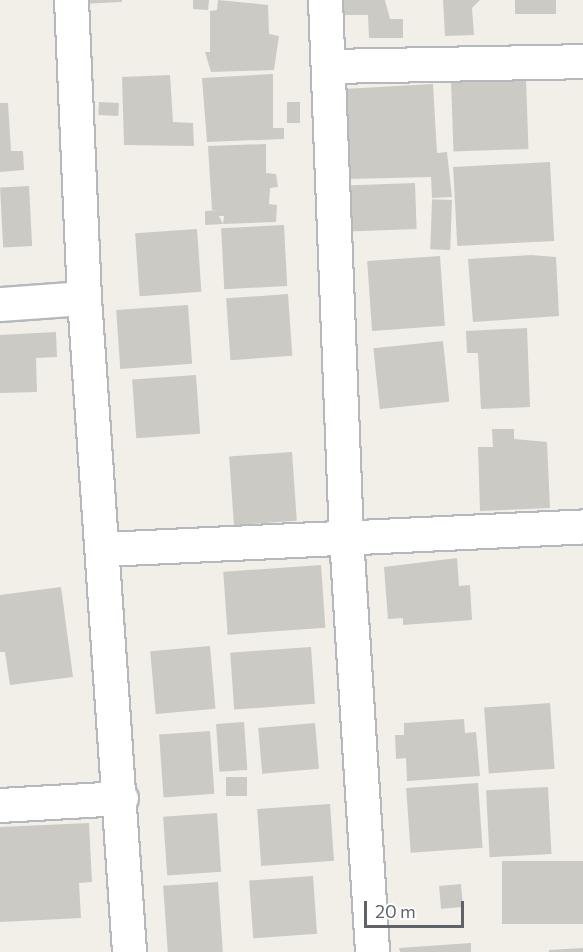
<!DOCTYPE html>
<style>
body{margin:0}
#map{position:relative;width:583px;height:952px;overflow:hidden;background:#f1efe8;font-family:Commissioner,sans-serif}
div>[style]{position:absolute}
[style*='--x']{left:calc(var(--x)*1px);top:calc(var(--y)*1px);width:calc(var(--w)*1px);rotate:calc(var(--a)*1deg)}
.building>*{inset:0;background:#cccac5;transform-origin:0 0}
.roads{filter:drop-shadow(2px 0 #b5b8bc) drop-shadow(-2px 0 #b5b8bc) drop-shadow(0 2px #b5b8bc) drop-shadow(0 -2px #b5b8bc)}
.street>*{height:33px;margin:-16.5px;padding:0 16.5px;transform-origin:16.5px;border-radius:16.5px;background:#fff}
span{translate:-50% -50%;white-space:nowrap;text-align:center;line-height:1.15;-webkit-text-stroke:6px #fff;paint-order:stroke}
.scale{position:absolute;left:364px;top:901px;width:100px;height:27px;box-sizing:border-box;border:3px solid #5f6368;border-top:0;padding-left:8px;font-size:18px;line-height:21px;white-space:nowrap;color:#5f6368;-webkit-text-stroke:4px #fff;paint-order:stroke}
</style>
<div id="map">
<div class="building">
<div style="clip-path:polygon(82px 0,122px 0,122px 2px,82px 4px)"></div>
<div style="clip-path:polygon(193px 0,209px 0,208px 10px,193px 9px)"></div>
<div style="clip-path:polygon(218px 0,268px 5px,269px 34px,279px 36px,274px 70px,211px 72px,205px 52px,210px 52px,210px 11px,217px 10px)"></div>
<div style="clip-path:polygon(333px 0,385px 0,390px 19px,403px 19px,403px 38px,369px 38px,368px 15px,333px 15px)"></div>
<div style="clip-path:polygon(443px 0,480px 0,472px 8px,474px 35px,445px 36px)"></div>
<div style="left:515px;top:0;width:41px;height:14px"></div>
<div style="clip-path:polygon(273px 74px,273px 128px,284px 128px,284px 139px,207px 142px,202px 78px)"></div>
<div style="clip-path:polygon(170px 75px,173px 122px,193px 123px,194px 146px,124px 145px,122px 77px)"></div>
<div style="left:526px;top:79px;width:70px;height:75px;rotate:88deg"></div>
<div style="clip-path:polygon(433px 84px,437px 153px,447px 152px,452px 197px,432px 198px,431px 177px,348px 179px,344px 89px)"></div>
<div style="left:99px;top:102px;width:20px;height:13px;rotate:3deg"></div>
<div style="left:287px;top:102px;width:13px;height:21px"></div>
<div style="clip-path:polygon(0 103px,8px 103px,11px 151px,23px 151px,24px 170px,0 172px)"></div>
<div style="clip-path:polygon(266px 144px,266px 173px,276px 174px,278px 187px,270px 188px,269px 204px,277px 205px,276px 222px,223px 224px,224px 216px,219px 216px,223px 224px,205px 225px,205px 211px,220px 210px,212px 210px,208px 146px)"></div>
<div style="left:550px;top:162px;width:79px;height:97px;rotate:87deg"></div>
<div style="left:415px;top:183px;width:46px;height:69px;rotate:88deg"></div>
<div style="left:29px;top:186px;width:60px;height:29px;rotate:87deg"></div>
<div style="left:452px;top:200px;width:50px;height:20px;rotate:92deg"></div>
<div style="left:284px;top:225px;width:61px;height:63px;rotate:87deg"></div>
<div style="left:197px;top:229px;width:63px;height:62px;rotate:86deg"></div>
<div style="clip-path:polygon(531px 255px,556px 257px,559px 316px,473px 322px,468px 259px)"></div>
<div style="left:440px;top:256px;width:70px;height:73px;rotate:86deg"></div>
<div style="left:288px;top:294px;width:62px;height:62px;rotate:86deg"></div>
<div style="left:188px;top:305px;width:59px;height:72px;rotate:86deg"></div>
<div style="clip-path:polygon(527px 328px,530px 407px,481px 409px,478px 353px,467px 353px,466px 331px)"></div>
<div style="clip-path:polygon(56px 332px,57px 357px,36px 358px,37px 392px,0 393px,0 335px)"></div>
<div style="left:443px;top:341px;width:61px;height:70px;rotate:84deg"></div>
<div style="left:196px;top:375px;width:59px;height:64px;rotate:86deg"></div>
<div style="clip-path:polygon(492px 429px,514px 429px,514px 439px,547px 442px,550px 508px,480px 511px,478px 447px,493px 447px)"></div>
<div style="left:292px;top:452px;width:69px;height:63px;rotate:86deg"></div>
<div style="clip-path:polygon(457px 558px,459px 586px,470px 585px,472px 620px,403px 625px,403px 618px,388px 619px,384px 567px)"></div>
<div style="left:321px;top:565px;width:63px;height:98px;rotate:86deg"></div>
<div style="clip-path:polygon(61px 587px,73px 677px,10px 685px,5px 652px,0 652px,0 595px)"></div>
<div style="left:210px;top:646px;width:63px;height:60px;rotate:85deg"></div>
<div style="left:311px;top:647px;width:57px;height:81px;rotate:86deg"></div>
<div style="left:550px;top:703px;width:66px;height:66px;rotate:86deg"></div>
<div style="clip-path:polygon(464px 719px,465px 733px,476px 732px,480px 776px,407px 781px,406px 758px,396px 759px,395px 735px,404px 735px,404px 723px)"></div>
<div style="left:244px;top:722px;width:48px;height:28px;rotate:86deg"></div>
<div style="left:315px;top:723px;width:46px;height:57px;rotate:85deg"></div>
<div style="left:210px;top:731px;width:63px;height:51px;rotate:86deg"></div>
<div style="left:226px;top:777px;width:21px;height:19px"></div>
<div style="left:478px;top:783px;width:65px;height:72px;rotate:86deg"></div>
<div style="left:548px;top:787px;width:67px;height:62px;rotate:87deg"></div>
<div style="left:330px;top:804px;width:57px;height:73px;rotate:86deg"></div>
<div style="left:217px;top:813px;width:59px;height:54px;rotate:86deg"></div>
<div style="clip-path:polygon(89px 823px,92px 882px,79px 883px,81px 918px,0 922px,0 827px)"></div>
<div style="left:583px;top:861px;width:63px;height:81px;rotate:90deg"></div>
<div style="left:313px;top:876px;width:58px;height:64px;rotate:86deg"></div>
<div style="left:218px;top:882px;width:70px;height:55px;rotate:86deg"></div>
<div style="left:461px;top:884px;width:23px;height:22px;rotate:85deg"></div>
<div style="clip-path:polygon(471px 943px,471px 952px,400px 952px,399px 948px)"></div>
<div style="clip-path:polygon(583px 948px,583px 952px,549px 952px,549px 950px)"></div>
</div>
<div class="roads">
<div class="street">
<div style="--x:71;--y:0;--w:298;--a:87.5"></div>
<div style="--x:84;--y:298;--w:656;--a:86.06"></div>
<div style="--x:325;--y:0;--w:537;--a:87.76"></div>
<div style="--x:346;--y:537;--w:416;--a:86.4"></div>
<div style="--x:329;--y:66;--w:254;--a:-1.1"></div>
<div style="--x:0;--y:304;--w:84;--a:-4.1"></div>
<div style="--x:104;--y:549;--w:480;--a:-2.7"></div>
<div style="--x:0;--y:805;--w:121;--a:-3.3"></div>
</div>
</div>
<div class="scale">20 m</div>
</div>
